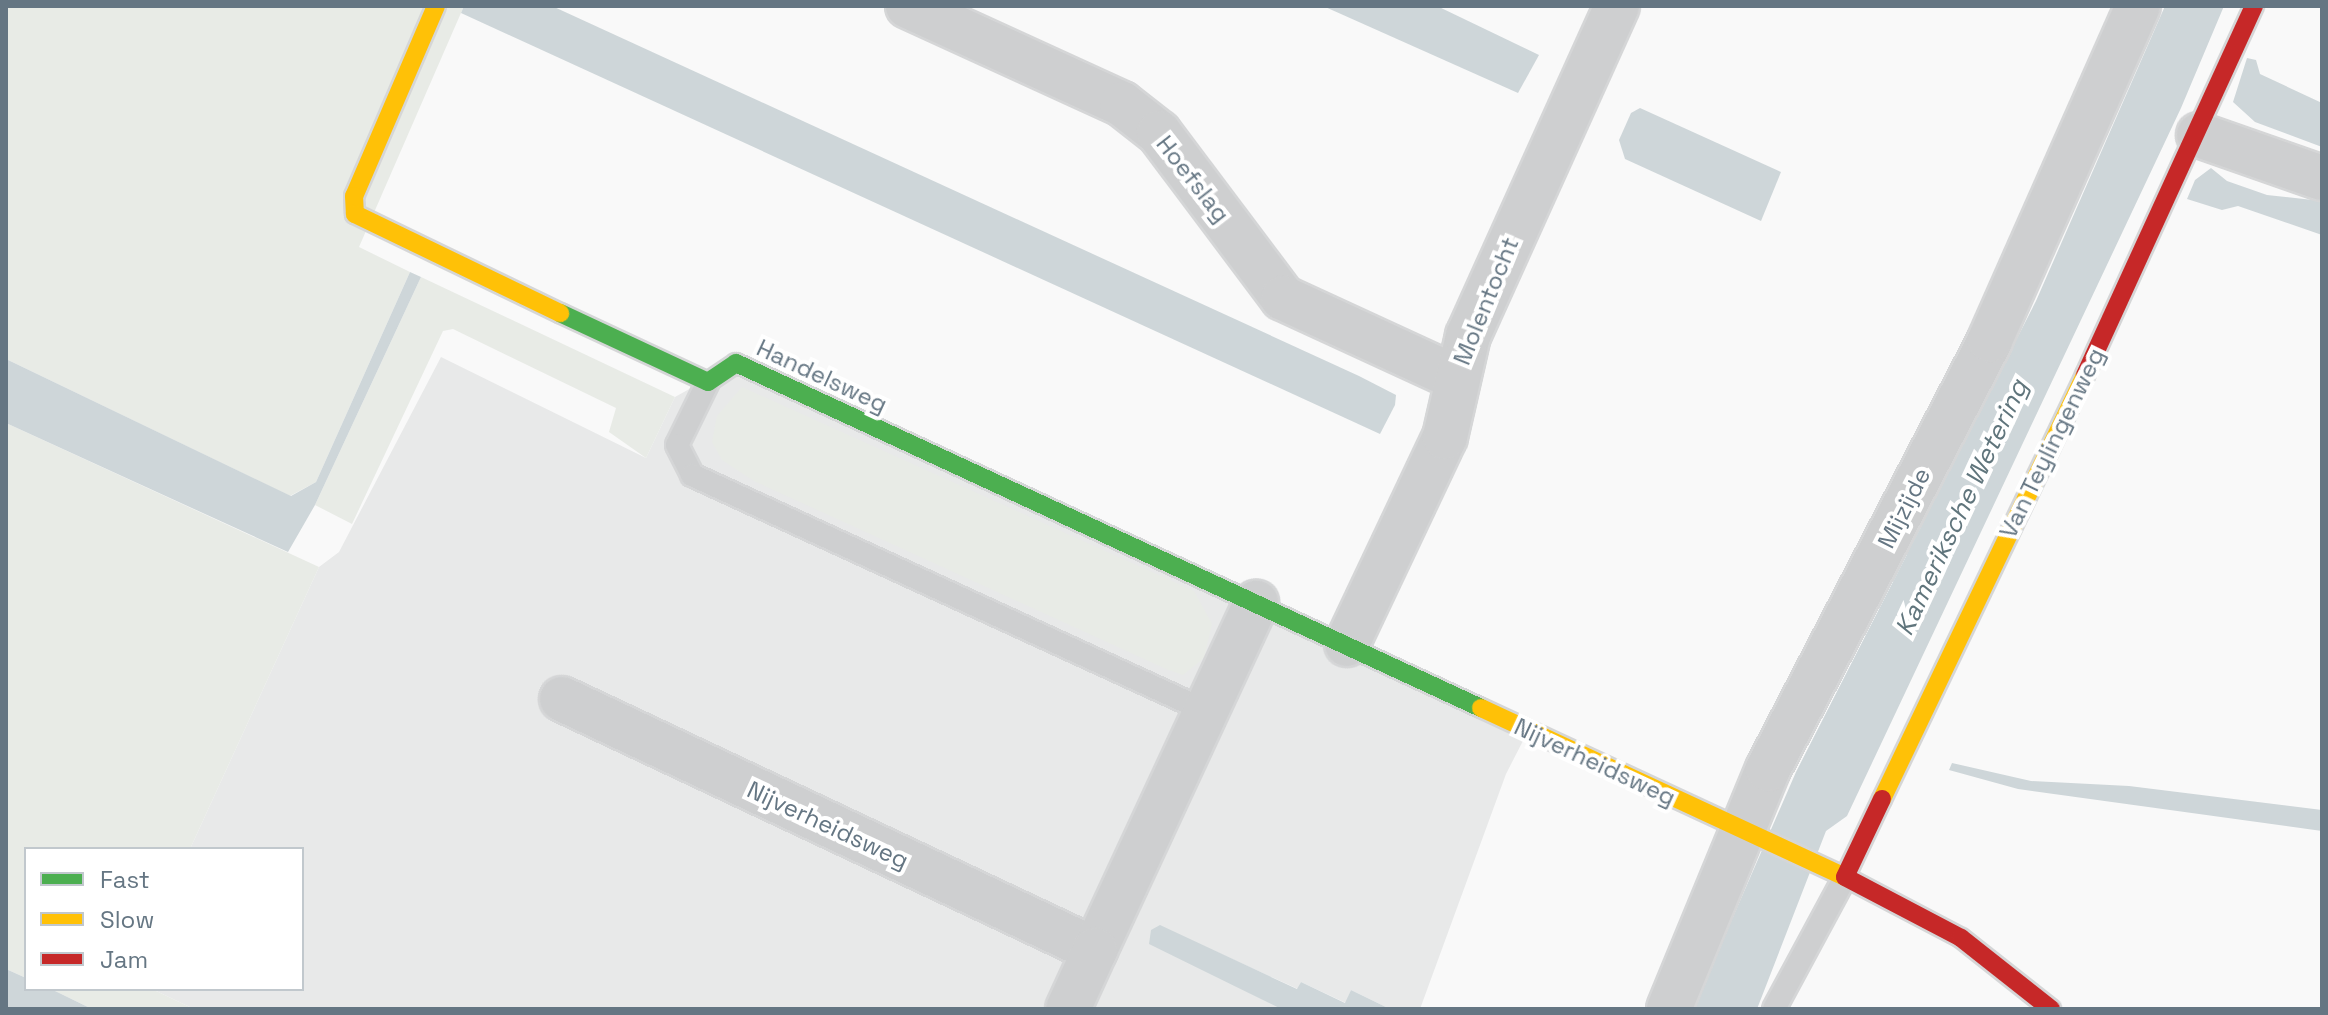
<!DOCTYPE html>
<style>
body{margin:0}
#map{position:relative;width:2328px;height:1015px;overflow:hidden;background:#f9f9f9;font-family:"Space Grotesk",sans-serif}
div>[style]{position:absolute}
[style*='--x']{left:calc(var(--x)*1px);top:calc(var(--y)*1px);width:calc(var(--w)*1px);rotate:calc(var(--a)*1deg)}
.built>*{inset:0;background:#e8e9e9}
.green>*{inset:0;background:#e8ebe6}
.water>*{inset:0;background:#ced6d9}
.roads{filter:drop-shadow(2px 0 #d5d6d7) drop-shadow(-2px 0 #d5d6d7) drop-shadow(0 2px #d5d6d7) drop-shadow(0 -2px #d5d6d7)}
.lane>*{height:22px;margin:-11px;padding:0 11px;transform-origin:11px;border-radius:11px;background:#cecfd0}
.street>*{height:44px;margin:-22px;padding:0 22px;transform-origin:22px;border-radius:22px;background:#cecfd0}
.fast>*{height:18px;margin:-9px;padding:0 9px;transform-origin:9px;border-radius:9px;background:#4caf50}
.slow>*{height:18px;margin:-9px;padding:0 9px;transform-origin:9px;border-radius:9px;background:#ffc107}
.jam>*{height:18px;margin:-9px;padding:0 9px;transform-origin:9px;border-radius:9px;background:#c62828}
span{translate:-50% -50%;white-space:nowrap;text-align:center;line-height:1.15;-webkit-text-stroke:8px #fff;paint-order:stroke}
.street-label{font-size:24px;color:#657683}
.water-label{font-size:26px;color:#60757c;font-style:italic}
.frame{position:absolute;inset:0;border:8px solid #657683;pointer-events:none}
.legend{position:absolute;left:24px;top:847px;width:280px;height:144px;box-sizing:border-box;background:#fff;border:2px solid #c1c8cd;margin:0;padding:10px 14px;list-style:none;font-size:24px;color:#657683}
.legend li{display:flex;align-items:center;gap:16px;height:40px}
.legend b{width:40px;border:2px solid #c1c8cd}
</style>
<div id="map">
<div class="built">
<div style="clip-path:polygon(441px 357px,646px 458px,675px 397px,736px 363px,1528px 731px,1506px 774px,1420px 1009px,1390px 1009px,1351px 990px,1346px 1003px,1301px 982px,1298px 989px,1160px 926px,1167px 951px,1281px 1009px,194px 1009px,152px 989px,302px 989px,302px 849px,190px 849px,319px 567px,339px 552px)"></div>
</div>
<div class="green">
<div style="clip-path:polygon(6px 6px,464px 6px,359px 247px,410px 272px,316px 482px,290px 496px,6px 359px)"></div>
<div style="clip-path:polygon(421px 277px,675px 397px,646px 458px,609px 432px,616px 408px,453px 329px,443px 331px,352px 524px,315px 505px)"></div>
<div style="clip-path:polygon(742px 387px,1194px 591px,1212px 624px,1204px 658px,1183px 675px,1166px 669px,754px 481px,722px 460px,712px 442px,717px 416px)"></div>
<div style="clip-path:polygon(6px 423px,319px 567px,190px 849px,26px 849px,26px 978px,6px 969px)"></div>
<div style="clip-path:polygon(51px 989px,152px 989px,194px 1009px,92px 1009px)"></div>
</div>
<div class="water">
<div style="clip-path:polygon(464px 6px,552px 6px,1359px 376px,1396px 395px,1395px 405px,1380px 434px,461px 13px)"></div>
<div style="clip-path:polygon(1323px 6px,1437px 6px,1539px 55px,1518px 93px)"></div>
<div style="clip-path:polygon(2165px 6px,2224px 6px,2181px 108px,1847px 816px,1826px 831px,1757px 1009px,1693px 1009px,1796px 772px,2036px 301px)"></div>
<div style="clip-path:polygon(2247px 58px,2256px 60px,2260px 74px,2322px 103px,2322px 147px,2255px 122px,2233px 102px)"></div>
<div style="clip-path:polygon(1640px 108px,1781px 172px,1761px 221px,1625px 159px,1619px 140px,1631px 113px)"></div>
<div style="clip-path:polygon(2211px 168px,2227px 181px,2267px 195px,2322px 201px,2322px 235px,2238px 206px,2222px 210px,2187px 199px,2195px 180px)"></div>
<div style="clip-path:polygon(410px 272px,421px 277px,315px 505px,288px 552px,6px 423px,6px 359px,291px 496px,316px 482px)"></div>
<div style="clip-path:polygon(1952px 763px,2031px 781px,2129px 786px,2322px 810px,2322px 831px,2018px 789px,1949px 770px)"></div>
<div style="clip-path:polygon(1160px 925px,1297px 989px,1301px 982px,1345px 1003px,1351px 990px,1390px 1009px,1281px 1009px,1149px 944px,1151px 930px)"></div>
<div style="clip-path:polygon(6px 969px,26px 978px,26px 989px,51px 989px,92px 1009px,6px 1009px)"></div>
</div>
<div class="roads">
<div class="lane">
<div style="--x:708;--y:382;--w:70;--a:116.2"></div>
<div style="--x:677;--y:445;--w:34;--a:63"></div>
<div style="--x:692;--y:475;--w:566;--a:24.66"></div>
<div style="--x:1774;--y:1009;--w:150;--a:-61.7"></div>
</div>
<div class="street">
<div style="--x:908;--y:6;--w:235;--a:24.6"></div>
<div style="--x:1122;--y:104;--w:47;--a:38.1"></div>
<div style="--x:1159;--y:133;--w:206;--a:53.1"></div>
<div style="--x:1283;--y:298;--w:189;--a:24.7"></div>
<div style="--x:2199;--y:135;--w:130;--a:19.3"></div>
<div style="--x:1347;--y:644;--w:229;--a:-64.7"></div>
<div style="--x:1445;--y:437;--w:104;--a:-77.2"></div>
<div style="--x:1468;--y:336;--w:362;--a:-65.7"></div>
<div style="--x:562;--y:699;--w:589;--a:25.22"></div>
<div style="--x:1095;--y:950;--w:383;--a:-65.1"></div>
<div style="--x:1068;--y:1009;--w:65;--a:-65.4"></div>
<div style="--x:1669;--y:1009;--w:260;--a:-67.6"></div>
<div style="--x:1768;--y:769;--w:483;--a:-62.6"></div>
<div style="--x:1990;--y:340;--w:365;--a:-66.1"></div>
</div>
<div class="fast">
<div style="--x:560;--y:313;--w:163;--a:25"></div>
<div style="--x:708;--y:382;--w:34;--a:-34"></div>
<div style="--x:736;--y:363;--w:821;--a:24.85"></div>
</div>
<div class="slow">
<div style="--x:436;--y:6;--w:207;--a:113.3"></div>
<div style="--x:354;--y:196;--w:18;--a:87"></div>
<div style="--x:355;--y:214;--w:228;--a:25.8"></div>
<div style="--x:1481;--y:708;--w:401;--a:24.9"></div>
<div style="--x:1882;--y:799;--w:470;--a:-64.4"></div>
</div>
<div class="jam">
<div style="--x:2085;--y:375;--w:406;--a:-65.4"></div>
<div style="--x:1882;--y:799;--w:86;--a:115.4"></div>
<div style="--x:1845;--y:877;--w:131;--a:27.7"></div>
<div style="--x:1961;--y:938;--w:115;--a:38.3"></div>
</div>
</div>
<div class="street-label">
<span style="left:1193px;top:179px;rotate:52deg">Hoefslag</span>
<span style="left:1486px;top:301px;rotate:-68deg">Molentocht</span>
<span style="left:822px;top:376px;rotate:25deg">Handelsweg</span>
<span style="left:2052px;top:443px;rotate:-64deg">Van Teylingenweg</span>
<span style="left:1904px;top:508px;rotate:-63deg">Mijzijde</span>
<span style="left:1595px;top:762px;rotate:25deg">Nijverheidsweg</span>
<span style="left:828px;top:825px;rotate:25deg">Nijverheidsweg</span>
</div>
<div class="water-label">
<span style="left:1962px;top:508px;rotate:-65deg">Kameriksche Wetering</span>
</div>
<div class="frame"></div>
<ul class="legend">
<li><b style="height:10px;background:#4caf50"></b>Fast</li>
<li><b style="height:10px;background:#ffc107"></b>Slow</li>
<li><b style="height:10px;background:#c62828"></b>Jam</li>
</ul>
</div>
